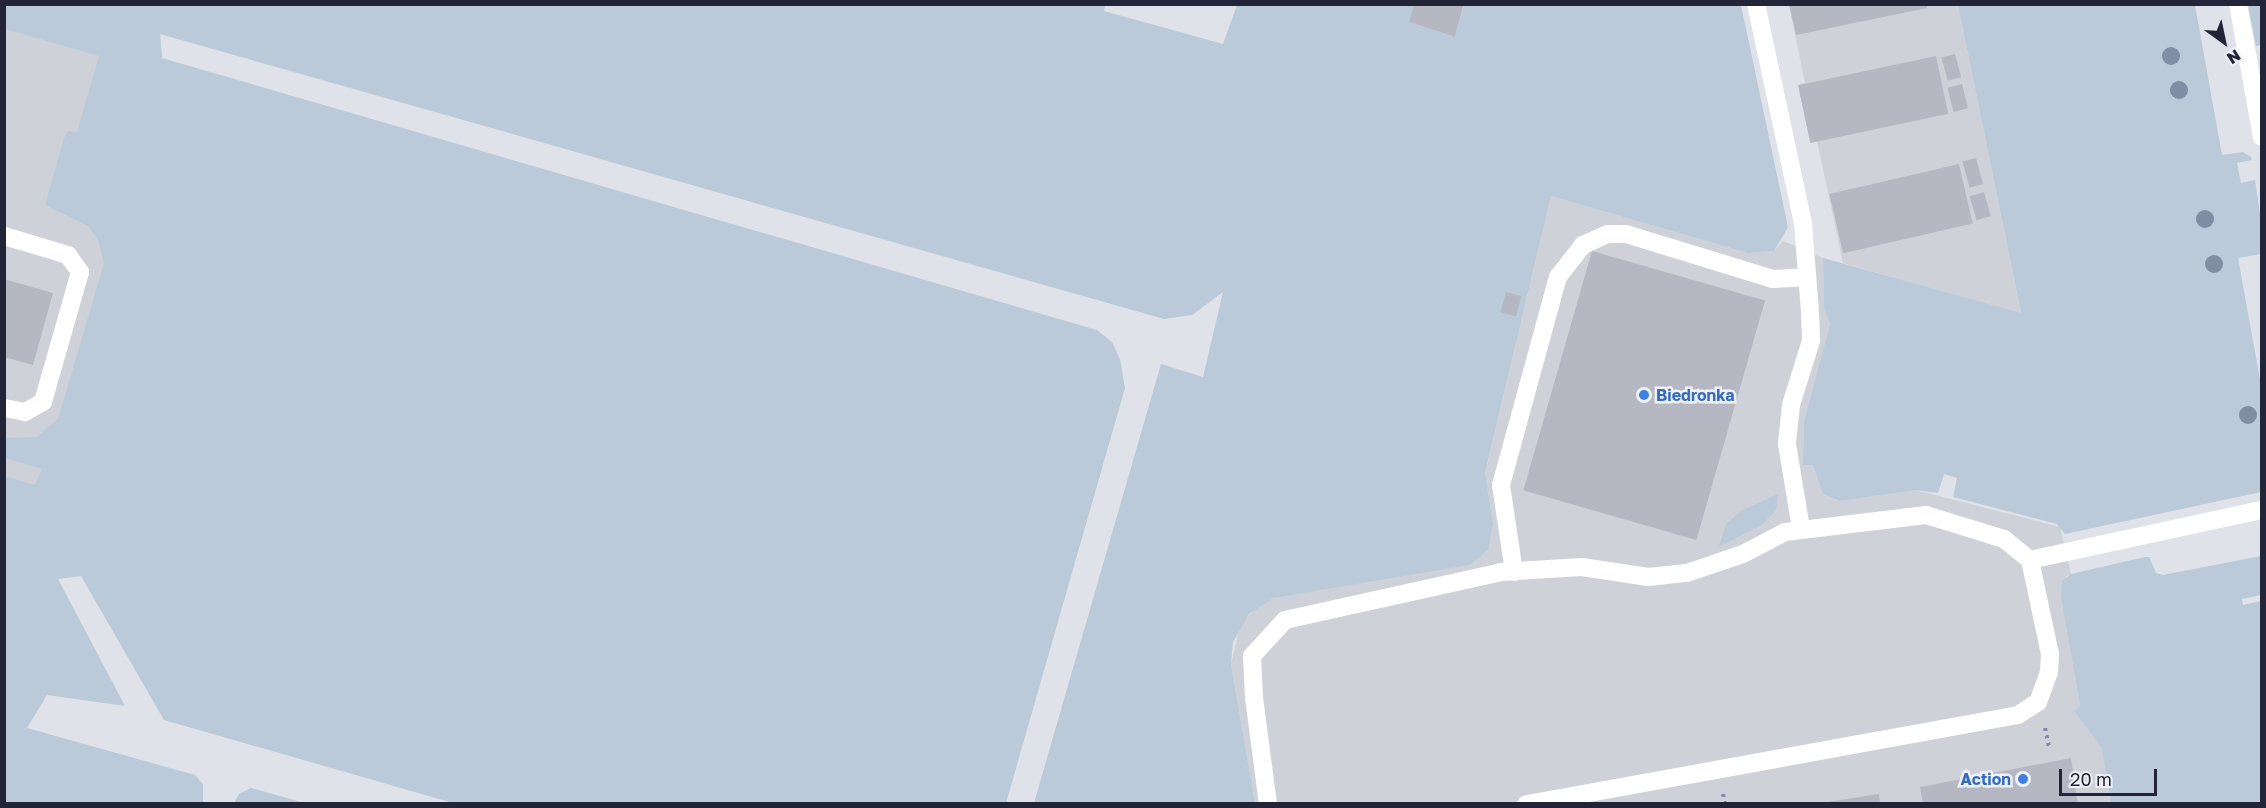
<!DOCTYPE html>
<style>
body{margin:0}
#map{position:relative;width:2266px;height:808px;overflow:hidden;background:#dfe2e9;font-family:"Golos Text",sans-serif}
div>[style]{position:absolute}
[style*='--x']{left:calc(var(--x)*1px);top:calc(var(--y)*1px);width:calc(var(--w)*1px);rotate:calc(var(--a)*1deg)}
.built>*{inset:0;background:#ced1d8}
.green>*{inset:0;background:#bacad8}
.building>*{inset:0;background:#b5b8c3;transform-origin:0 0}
.path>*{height:4px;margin-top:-2px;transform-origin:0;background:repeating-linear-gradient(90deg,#8388a9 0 3px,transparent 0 7.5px)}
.minor>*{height:18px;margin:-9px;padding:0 9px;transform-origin:9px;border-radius:9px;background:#fff}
.trees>*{width:18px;height:18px;margin:-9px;border-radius:50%;background:#7f8ea3}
.dots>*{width:16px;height:16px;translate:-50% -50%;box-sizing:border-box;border:3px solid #eff1f6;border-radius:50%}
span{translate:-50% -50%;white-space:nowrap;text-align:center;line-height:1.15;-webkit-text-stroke:5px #eff1f6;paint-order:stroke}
.shop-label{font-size:16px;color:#366cbe;font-weight:700}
.left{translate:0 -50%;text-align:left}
.right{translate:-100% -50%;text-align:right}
.frame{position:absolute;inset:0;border:6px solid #222437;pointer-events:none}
.north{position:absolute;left:2194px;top:12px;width:60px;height:60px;-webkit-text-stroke:4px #eff1f6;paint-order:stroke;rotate:147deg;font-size:16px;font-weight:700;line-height:24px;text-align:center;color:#222437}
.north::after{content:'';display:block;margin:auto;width:21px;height:27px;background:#222437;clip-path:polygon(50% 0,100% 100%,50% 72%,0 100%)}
.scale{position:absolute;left:2059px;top:769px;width:98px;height:27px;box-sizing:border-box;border:3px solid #222437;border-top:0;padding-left:8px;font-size:18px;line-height:21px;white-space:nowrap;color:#222437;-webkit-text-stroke:4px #eff1f6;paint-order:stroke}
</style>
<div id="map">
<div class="built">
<div style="clip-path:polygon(4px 5px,160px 33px,166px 103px,57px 492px,5px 476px)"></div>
<div style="clip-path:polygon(1789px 5px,1958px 5px,2021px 314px,1843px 263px,1817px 141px,1810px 142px,1804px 113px,1798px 85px,1805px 83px)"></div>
<div style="clip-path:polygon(1551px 196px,1748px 253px,1774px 251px,1783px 241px,1823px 258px,1824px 307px,1830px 324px,1804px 421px,1803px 465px,1813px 465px,1823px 494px,1838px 501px,1916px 490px,2060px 527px,2071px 574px,2066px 576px,2061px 598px,2080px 706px,2074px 711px,2101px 747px,2111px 803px,1255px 803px,1231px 664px,1240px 626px,1259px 604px,1273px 598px,1493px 523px,1485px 474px)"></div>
</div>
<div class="green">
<div style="clip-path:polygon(1105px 4px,1104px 11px,1223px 44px,1237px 5px,1414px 5px,1409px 22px,1455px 37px,1464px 5px,1741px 5px,1788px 227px,1774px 251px,1748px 253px,1551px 196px,1485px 473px,1493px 523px,1488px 550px,1469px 565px,1273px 598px,1249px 614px,1233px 642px,1231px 664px,1255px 803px,1034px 803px,1161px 364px,1203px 377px,1223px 292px,1192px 315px,1164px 319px,160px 34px,162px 58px,1097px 330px,1112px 342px,1120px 359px,1125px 388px,1006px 803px,453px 803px,164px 720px,81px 576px,58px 579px,125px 706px,47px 695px,27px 728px,195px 775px,203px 784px,203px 803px,5px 803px,5px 476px,35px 485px,42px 469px,5px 458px,4px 438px,36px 437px,58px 419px,104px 263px,98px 240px,88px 226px,45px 205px,64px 138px,68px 131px,77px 132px,99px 56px,5px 29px,5px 5px)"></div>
<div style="clip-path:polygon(1958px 5px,2195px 5px,2222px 155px,2243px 152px,2251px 157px,2252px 160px,2237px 163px,2241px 183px,2255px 180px,2261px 221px,2261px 254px,2238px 258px,2261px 385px,2261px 492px,2065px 534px,2057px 524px,1953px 497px,1957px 478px,1944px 474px,1938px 493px,1916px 490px,1839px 501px,1823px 494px,1813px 465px,1803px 465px,1804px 421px,1830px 324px,1824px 308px,1823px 258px,2021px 313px)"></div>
<div style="clip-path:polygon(2248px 5px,2261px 5px,2261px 45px,2256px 46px)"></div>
<div style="clip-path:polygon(1778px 494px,1776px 510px,1763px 524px,1719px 547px,1726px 524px,1741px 511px)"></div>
<div style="clip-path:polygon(2261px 556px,2261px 595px,2242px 599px,2243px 605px,2261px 601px,2261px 803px,2111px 803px,2101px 747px,2074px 711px,2080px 706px,2061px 598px,2062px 581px,2071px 574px,2145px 557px,2149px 557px,2156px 573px,2163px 575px)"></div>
<div style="clip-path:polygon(251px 788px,305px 803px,234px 803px,239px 794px)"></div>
</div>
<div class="building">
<div style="clip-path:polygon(1414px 4px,1464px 4px,1455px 37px,1409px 22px)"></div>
<div style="clip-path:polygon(1789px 4px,1927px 4px,1927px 8px,1796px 35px)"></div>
<div style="left:1955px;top:54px;width:24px;height:14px;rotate:75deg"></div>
<div style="left:1936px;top:56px;width:59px;height:141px;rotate:78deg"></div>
<div style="left:1962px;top:84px;width:25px;height:15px;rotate:76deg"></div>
<div style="left:1976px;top:158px;width:27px;height:14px;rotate:75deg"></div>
<div style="left:1959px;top:164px;width:61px;height:133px;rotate:77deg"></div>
<div style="left:1984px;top:192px;width:25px;height:15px;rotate:74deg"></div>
<div style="left:1592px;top:251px;width:180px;height:249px;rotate:16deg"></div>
<div style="clip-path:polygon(4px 279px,53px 293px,33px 365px,4px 357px)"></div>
<div style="left:1506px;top:292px;width:16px;height:21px;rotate:15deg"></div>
<div style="clip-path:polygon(2071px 758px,2078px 804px,1923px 804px,1920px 787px)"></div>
<div style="clip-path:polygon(1879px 794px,1880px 804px,1828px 804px,1828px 802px)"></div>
</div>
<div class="path">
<div style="--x:2045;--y:728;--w:19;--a:78"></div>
<div style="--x:1723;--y:794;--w:10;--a:79"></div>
</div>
<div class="minor">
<div style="--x:1756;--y:4;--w:225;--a:77.9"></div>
<div style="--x:1803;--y:224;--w:87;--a:85.4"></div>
<div style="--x:1810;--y:311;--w:30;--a:88"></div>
<div style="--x:1811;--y:341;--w:67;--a:107.4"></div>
<div style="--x:1791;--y:405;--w:39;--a:96"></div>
<div style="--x:1787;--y:444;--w:86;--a:80.6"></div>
<div style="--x:2238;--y:4;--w:135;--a:79.8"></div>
<div style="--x:4;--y:236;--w:67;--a:16.5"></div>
<div style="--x:68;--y:255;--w:21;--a:55"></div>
<div style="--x:80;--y:272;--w:135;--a:105.9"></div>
<div style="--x:43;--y:402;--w:21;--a:151"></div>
<div style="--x:25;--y:412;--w:21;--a:-169"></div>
<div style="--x:2030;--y:560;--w:237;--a:-12.2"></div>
<div style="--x:1514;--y:572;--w:88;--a:-98.5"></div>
<div style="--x:1501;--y:485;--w:216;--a:-74.7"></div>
<div style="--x:1558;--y:277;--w:41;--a:-52"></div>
<div style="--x:1583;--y:245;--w:27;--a:-24"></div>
<div style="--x:1608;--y:234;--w:18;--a:0"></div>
<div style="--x:1626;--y:234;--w:154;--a:17"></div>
<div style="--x:1773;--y:279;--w:33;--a:-3"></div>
<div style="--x:1268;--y:804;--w:107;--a:-97.5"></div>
<div style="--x:1254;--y:698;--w:42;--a:-92.7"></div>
<div style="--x:1252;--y:656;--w:49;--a:-47.5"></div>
<div style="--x:1285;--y:620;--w:221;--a:-12.5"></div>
<div style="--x:1501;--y:572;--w:81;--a:-3.5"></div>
<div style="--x:1582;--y:567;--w:67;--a:8.6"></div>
<div style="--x:1648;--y:577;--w:39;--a:-6"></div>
<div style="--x:1687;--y:573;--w:59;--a:-18.7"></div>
<div style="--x:1743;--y:554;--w:47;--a:-27.6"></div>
<div style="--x:1785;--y:532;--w:142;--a:-6.9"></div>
<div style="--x:1926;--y:515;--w:82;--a:17.1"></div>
<div style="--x:2004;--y:539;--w:33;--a:39"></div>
<div style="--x:2030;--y:560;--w:96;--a:78"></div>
<div style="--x:2050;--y:654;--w:18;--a:93"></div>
<div style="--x:2049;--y:672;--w:32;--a:110"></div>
<div style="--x:2038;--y:702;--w:24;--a:147"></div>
<div style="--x:2018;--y:715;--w:500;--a:169.7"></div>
</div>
<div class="trees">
<div style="left:2171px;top:56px"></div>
<div style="left:2179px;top:90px"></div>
<div style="left:2205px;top:219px"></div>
<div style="left:2214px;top:264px"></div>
<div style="left:2248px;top:415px"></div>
</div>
<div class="dots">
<div style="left:1644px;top:395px;background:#3f7fe0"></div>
<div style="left:2023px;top:779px;background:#3f7fe0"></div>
</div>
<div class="shop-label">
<span class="left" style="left:1656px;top:395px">Biedronka</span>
<span class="right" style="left:2011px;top:779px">Action</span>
</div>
<div class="frame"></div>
<div class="north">N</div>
<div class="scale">20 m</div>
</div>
